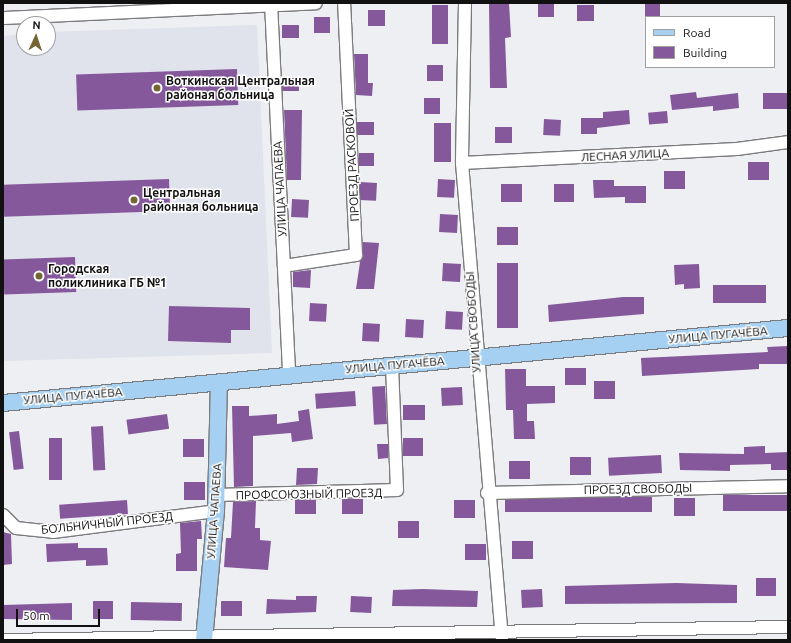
<!DOCTYPE html>
<meta charset="utf-8">
<style>
body{margin:0}
#map{position:relative;width:791px;height:643px;overflow:hidden;background:#eeeff2;font-family:Ubuntu,sans-serif}
div>[style]{position:absolute}
[style*='--x']{left:calc(var(--x)*1px);top:calc(var(--y)*1px);width:calc(var(--w)*1px);rotate:calc(var(--a)*1deg)}
.built>*{inset:0;background:#e0e2ec}
.building>*{inset:0;background:#85589c;transform-origin:0 0}
.roads{filter:drop-shadow(1px 0 #7b7b7e) drop-shadow(-1px 0 #7b7b7e) drop-shadow(0 1px #7b7b7e) drop-shadow(0 -1px #7b7b7e)}
.minor>*{height:12px;margin:-6px;padding:0 6px;transform-origin:6px;border-radius:6px;background:#fff}
.major>*{height:16px;margin:-8px;padding:0 8px;transform-origin:8px;border-radius:8px;background:#a5d0f1}
.dots>*{width:11px;height:11px;translate:-50% -50%;box-sizing:border-box;border:2px solid #fff;border-radius:50%}
span{translate:-50% -50%;white-space:nowrap;text-align:center;line-height:1.15;-webkit-text-stroke:3px #fff;paint-order:stroke}
.poi-label{font-size:12px;color:#111112;font-weight:700}
.left{translate:0 -50%;text-align:left}
.street-label{font-size:12px;color:#111112}
.frame{position:absolute;inset:0;border:4px solid #111112;pointer-events:none}
.legend{position:absolute;left:645px;top:16px;width:130px;height:52px;box-sizing:border-box;background:#fff;border:1px solid #a0a0a0;margin:0;padding:5px 7px;list-style:none;font-size:12px;color:#111112}
.legend li{display:flex;align-items:center;gap:8px;height:20px}
.legend b{width:20px;border:1px solid #a0a0a0}
.north{position:absolute;left:16px;top:16px;width:40px;height:40px;box-sizing:border-box;background:#fff;border:1px solid #a0a0a0;border-radius:50%;rotate:3deg;font-size:11px;font-weight:700;line-height:16px;text-align:center;color:#111112}
.north::after{content:'';display:block;margin:auto;width:14px;height:18px;background:#756533;clip-path:polygon(50% 0,100% 100%,50% 72%,0 100%)}
.scale{position:absolute;left:16px;top:609px;width:84px;height:18px;box-sizing:border-box;border:2px solid #111112;border-top:0;padding-left:5px;font-size:12px;line-height:14px;white-space:nowrap;color:#111112;-webkit-text-stroke:3px #fff;paint-order:stroke}
</style>
<div id="map">
<div class="built">
<div style="clip-path:polygon(257px 25px,272px 353px,3px 361px,3px 36px,24px 34px,24px 48px,48px 48px,48px 32px)"></div>
</div>
<div class="building">
<div style="clip-path:polygon(489px 3px,509px 3px,511px 37px,505px 38px,507px 88px,490px 88px)"></div>
<div style="left:538px;top:3px;width:16px;height:14px"></div>
<div style="left:645px;top:3px;width:15px;height:14px"></div>
<div style="left:432px;top:5px;width:16px;height:39px"></div>
<div style="left:577px;top:5px;width:17px;height:16px"></div>
<div style="left:368px;top:10px;width:17px;height:16px"></div>
<div style="left:314px;top:17px;width:16px;height:16px"></div>
<div style="left:282px;top:25px;width:17px;height:13px"></div>
<div style="clip-path:polygon(354px 54px,368px 54px,368px 83px,373px 83px,372px 96px,356px 95px)"></div>
<div style="left:427px;top:65px;width:16px;height:16px"></div>
<div style="left:237px;top:69px;width:36px;height:161px;rotate:88deg"></div>
<div style="left:282px;top:78px;width:17px;height:13px"></div>
<div style="clip-path:polygon(696px 92px,697px 98px,738px 93px,739px 108px,713px 111px,713px 106px,672px 110px,670px 95px)"></div>
<div style="left:788px;top:93px;width:16px;height:25px;rotate:90deg"></div>
<div style="left:424px;top:98px;width:16px;height:16px"></div>
<div style="clip-path:polygon(284px 110px,302px 110px,301px 180px,287px 180px)"></div>
<div style="clip-path:polygon(629px 110px,630px 124px,597px 128px,597px 134px,581px 134px,581px 118px,603px 118px,603px 112px)"></div>
<div style="left:667px;top:111px;width:12px;height:19px;rotate:85deg"></div>
<div style="left:544px;top:119px;width:17px;height:16px;rotate:3deg"></div>
<div style="left:357px;top:122px;width:17px;height:13px"></div>
<div style="left:434px;top:123px;width:17px;height:39px"></div>
<div style="left:495px;top:127px;width:17px;height:16px"></div>
<div style="left:359px;top:153px;width:15px;height:13px"></div>
<div style="left:769px;top:162px;width:18px;height:21px;rotate:90deg"></div>
<div style="left:664px;top:171px;width:21px;height:18px"></div>
<div style="left:169px;top:179px;width:32px;height:166px;rotate:88deg"></div>
<div style="left:438px;top:179px;width:17px;height:18px;rotate:3deg"></div>
<div style="clip-path:polygon(593px 180px,614px 180px,614px 186px,646px 186px,646px 203px,625px 203px,625px 197px,594px 198px)"></div>
<div style="left:360px;top:182px;width:17px;height:18px;rotate:3deg"></div>
<div style="left:501px;top:184px;width:21px;height:18px"></div>
<div style="left:554px;top:184px;width:20px;height:18px"></div>
<div style="left:292px;top:199px;width:17px;height:18px;rotate:3deg"></div>
<div style="left:440px;top:214px;width:18px;height:18px;rotate:3deg"></div>
<div style="left:497px;top:227px;width:21px;height:18px"></div>
<div style="clip-path:polygon(363px 242px,379px 243px,374px 289px,356px 289px)"></div>
<div style="left:75px;top:257px;width:35px;height:72px;rotate:88deg"></div>
<div style="left:443px;top:263px;width:18px;height:18px;rotate:3deg"></div>
<div style="left:497px;top:263px;width:21px;height:65px"></div>
<div style="clip-path:polygon(699px 264px,700px 288px,684px 289px,684px 284px,675px 285px,674px 265px)"></div>
<div style="clip-path:polygon(311px 270px,310px 288px,293px 287px,293px 272px)"></div>
<div style="left:713px;top:285px;width:53px;height:18px"></div>
<div style="clip-path:polygon(623px 297px,644px 297px,644px 314px,549px 322px,548px 305px)"></div>
<div style="left:310px;top:303px;width:17px;height:18px;rotate:3deg"></div>
<div style="clip-path:polygon(169px 306px,250px 308px,250px 330px,231px 330px,231px 343px,168px 341px)"></div>
<div style="left:446px;top:311px;width:17px;height:18px;rotate:3deg"></div>
<div style="left:406px;top:319px;width:18px;height:18px;rotate:3deg"></div>
<div style="left:363px;top:323px;width:17px;height:18px;rotate:3deg"></div>
<div style="clip-path:polygon(788px 346px,788px 364px,759px 364px,759px 369px,642px 376px,641px 358px,768px 352px,767px 347px)"></div>
<div style="left:565px;top:368px;width:21px;height:17px"></div>
<div style="clip-path:polygon(505px 369px,526px 369px,526px 386px,555px 386px,555px 403px,527px 404px,527px 421px,534px 421px,535px 439px,514px 439px,513px 410px,506px 410px)"></div>
<div style="left:615px;top:381px;width:18px;height:21px;rotate:90deg"></div>
<div style="left:385px;top:386px;width:38px;height:13px;rotate:87deg"></div>
<div style="left:462px;top:387px;width:18px;height:21px;rotate:87deg"></div>
<div style="left:355px;top:391px;width:15px;height:40px;rotate:86deg"></div>
<div style="left:403px;top:405px;width:22px;height:15px"></div>
<div style="clip-path:polygon(232px 406px,249px 406px,249px 416px,277px 414px,277px 424px,299px 421px,298px 411px,309px 409px,313px 439px,292px 442px,291px 433px,253px 436px,253px 486px,234px 487px)"></div>
<div style="left:167px;top:414px;width:15px;height:41px;rotate:82deg"></div>
<div style="left:103px;top:426px;width:44px;height:12px;rotate:87deg"></div>
<div style="left:19px;top:431px;width:38px;height:10px;rotate:83deg"></div>
<div style="left:49px;top:438px;width:13px;height:42px"></div>
<div style="left:423px;top:438px;width:18px;height:20px;rotate:90deg"></div>
<div style="left:183px;top:439px;width:21px;height:18px"></div>
<div style="clip-path:polygon(377px 444px,388px 444px,388px 458px,378px 459px)"></div>
<div style="clip-path:polygon(765px 446px,765px 453px,788px 452px,788px 470px,771px 470px,771px 464px,730px 465px,730px 471px,680px 470px,679px 453px,744px 454px,744px 447px)"></div>
<div style="left:661px;top:455px;width:18px;height:53px;rotate:87deg"></div>
<div style="left:570px;top:457px;width:21px;height:18px"></div>
<div style="left:509px;top:461px;width:21px;height:18px"></div>
<div style="clip-path:polygon(297px 468px,318px 468px,317px 484px,296px 485px)"></div>
<div style="left:205px;top:482px;width:18px;height:21px;rotate:90deg"></div>
<div style="left:788px;top:495px;width:16px;height:65px;rotate:90deg"></div>
<div style="left:652px;top:497px;width:15px;height:147px;rotate:90deg"></div>
<div style="left:674px;top:498px;width:21px;height:18px"></div>
<div style="left:342px;top:499px;width:21px;height:15px"></div>
<div style="left:127px;top:500px;width:14px;height:68px;rotate:86deg"></div>
<div style="left:295px;top:500px;width:21px;height:14px"></div>
<div style="left:454px;top:500px;width:21px;height:18px"></div>
<div style="clip-path:polygon(256px 501px,255px 528px,260px 528px,260px 540px,271px 541px,268px 570px,224px 567px,226px 538px,231px 538px,233px 502px)"></div>
<div style="clip-path:polygon(201px 521px,202px 539px,197px 539px,197px 571px,176px 571px,176px 554px,181px 553px,180px 523px)"></div>
<div style="left:398px;top:521px;width:21px;height:17px"></div>
<div style="clip-path:polygon(3px 532px,11px 534px,12px 564px,3px 565px)"></div>
<div style="left:533px;top:541px;width:18px;height:21px;rotate:90deg"></div>
<div style="clip-path:polygon(78px 543px,78px 548px,107px 548px,108px 565px,86px 566px,86px 560px,47px 562px,46px 544px)"></div>
<div style="left:465px;top:544px;width:21px;height:16px"></div>
<div style="left:756px;top:578px;width:20px;height:18px"></div>
<div style="clip-path:polygon(676px 583px,737px 585px,737px 603px,565px 604px,565px 586px)"></div>
<div style="clip-path:polygon(423px 589px,478px 591px,477px 607px,392px 606px,393px 590px)"></div>
<div style="left:542px;top:589px;width:18px;height:21px;rotate:87deg"></div>
<div style="clip-path:polygon(296px 596px,317px 596px,316px 612px,266px 614px,267px 599px,296px 600px)"></div>
<div style="left:351px;top:596px;width:21px;height:16px;rotate:3deg"></div>
<div style="left:93px;top:601px;width:20px;height:18px"></div>
<div style="left:221px;top:601px;width:21px;height:15px"></div>
<div style="left:131px;top:602px;width:51px;height:18px;rotate:1deg"></div>
<div style="clip-path:polygon(72px 603px,72px 620px,3px 619px,3px 605px)"></div>
</div>
<div class="roads">
<div class="minor">
<div style="--x:271;--y:3;--w:372;--a:87.2"></div>
<div style="--x:465;--y:3;--w:160;--a:91.1"></div>
<div style="--x:462;--y:163;--w:479;--a:85.2"></div>
<div style="--x:3;--y:18;--w:313;--a:-2.7"></div>
<div style="--x:462;--y:163;--w:275;--a:-2.9"></div>
<div style="--x:737;--y:149;--w:51;--a:-7.8"></div>
<div style="--x:284;--y:266;--w:73;--a:-8.7"></div>
<div style="--x:356;--y:255;--w:252;--a:-92.7"></div>
<div style="--x:487;--y:493;--w:301;--a:-1.3"></div>
<div style="--x:216;--y:495;--w:181;--a:-1.6"></div>
<div style="--x:397;--y:490;--w:125;--a:-92.3"></div>
<div style="--x:3;--y:515;--w:18;--a:45"></div>
<div style="--x:16;--y:528;--w:37;--a:6"></div>
<div style="--x:53;--y:532;--w:164;--a:-7.3"></div>
<div style="--x:3;--y:640;--w:785;--a:-0.95"></div>
</div>
<div class="major">
<div style="--x:3;--y:403;--w:789;--a:-5.46"></div>
<div style="--x:204;--y:640;--w:130;--a:-84.7"></div>
<div style="--x:216;--y:511;--w:128;--a:-88.7"></div>
</div>
</div>
<div class="dots">
<div style="left:157px;top:88px;background:#756533"></div>
<div style="left:134px;top:200px;background:#756533"></div>
<div style="left:39px;top:276px;background:#756533"></div>
</div>
<div class="poi-label">
<span class="left" style="left:166px;top:88px">Воткинская Центральная<br>районая больница</span>
<span class="left" style="left:143px;top:200px">Центральная<br>районная больница</span>
<span class="left" style="left:48px;top:276px">Городская<br>поликлиника ГБ №1</span>
</div>
<div class="street-label">
<span style="left:625px;top:155px;rotate:-3deg">ЛЕСНАЯ УЛИЦА</span>
<span style="left:352px;top:165px;rotate:-93deg">ПРОЕЗД РАСКОВОЙ</span>
<span style="left:280px;top:189px;rotate:-93deg">УЛИЦА ЧАПАЕВА</span>
<span style="left:473px;top:322px;rotate:-94deg">УЛИЦА СВОБОДЫ</span>
<span style="left:718px;top:335px;rotate:-5deg">УЛИЦА ПУГАЧЁВА</span>
<span style="left:395px;top:365px;rotate:-5deg">УЛИЦА ПУГАЧЁВА</span>
<span style="left:73px;top:396px;rotate:-5deg">УЛИЦА ПУГАЧЁВА</span>
<span style="left:638px;top:489px;rotate:-1deg">ПРОЕЗД СВОБОДЫ</span>
<span style="left:309px;top:494px;rotate:-1deg">ПРОФСОЮЗНЫЙ ПРОЕЗД</span>
<span style="left:214px;top:511px;rotate:-86deg">УЛИЦА ЧАПАЕВА</span>
<span style="left:107px;top:523px;rotate:-6deg">БОЛЬНИЧНЫЙ ПРОЕЗД</span>
</div>
<div class="frame"></div>
<ul class="legend">
<li><b style="height:5px;background:#a5d0f1"></b>Road</li>
<li><b style="height:11px;background:#85589c"></b>Building</li>
</ul>
<div class="north">N</div>
<div class="scale">50 m</div>
</div>
